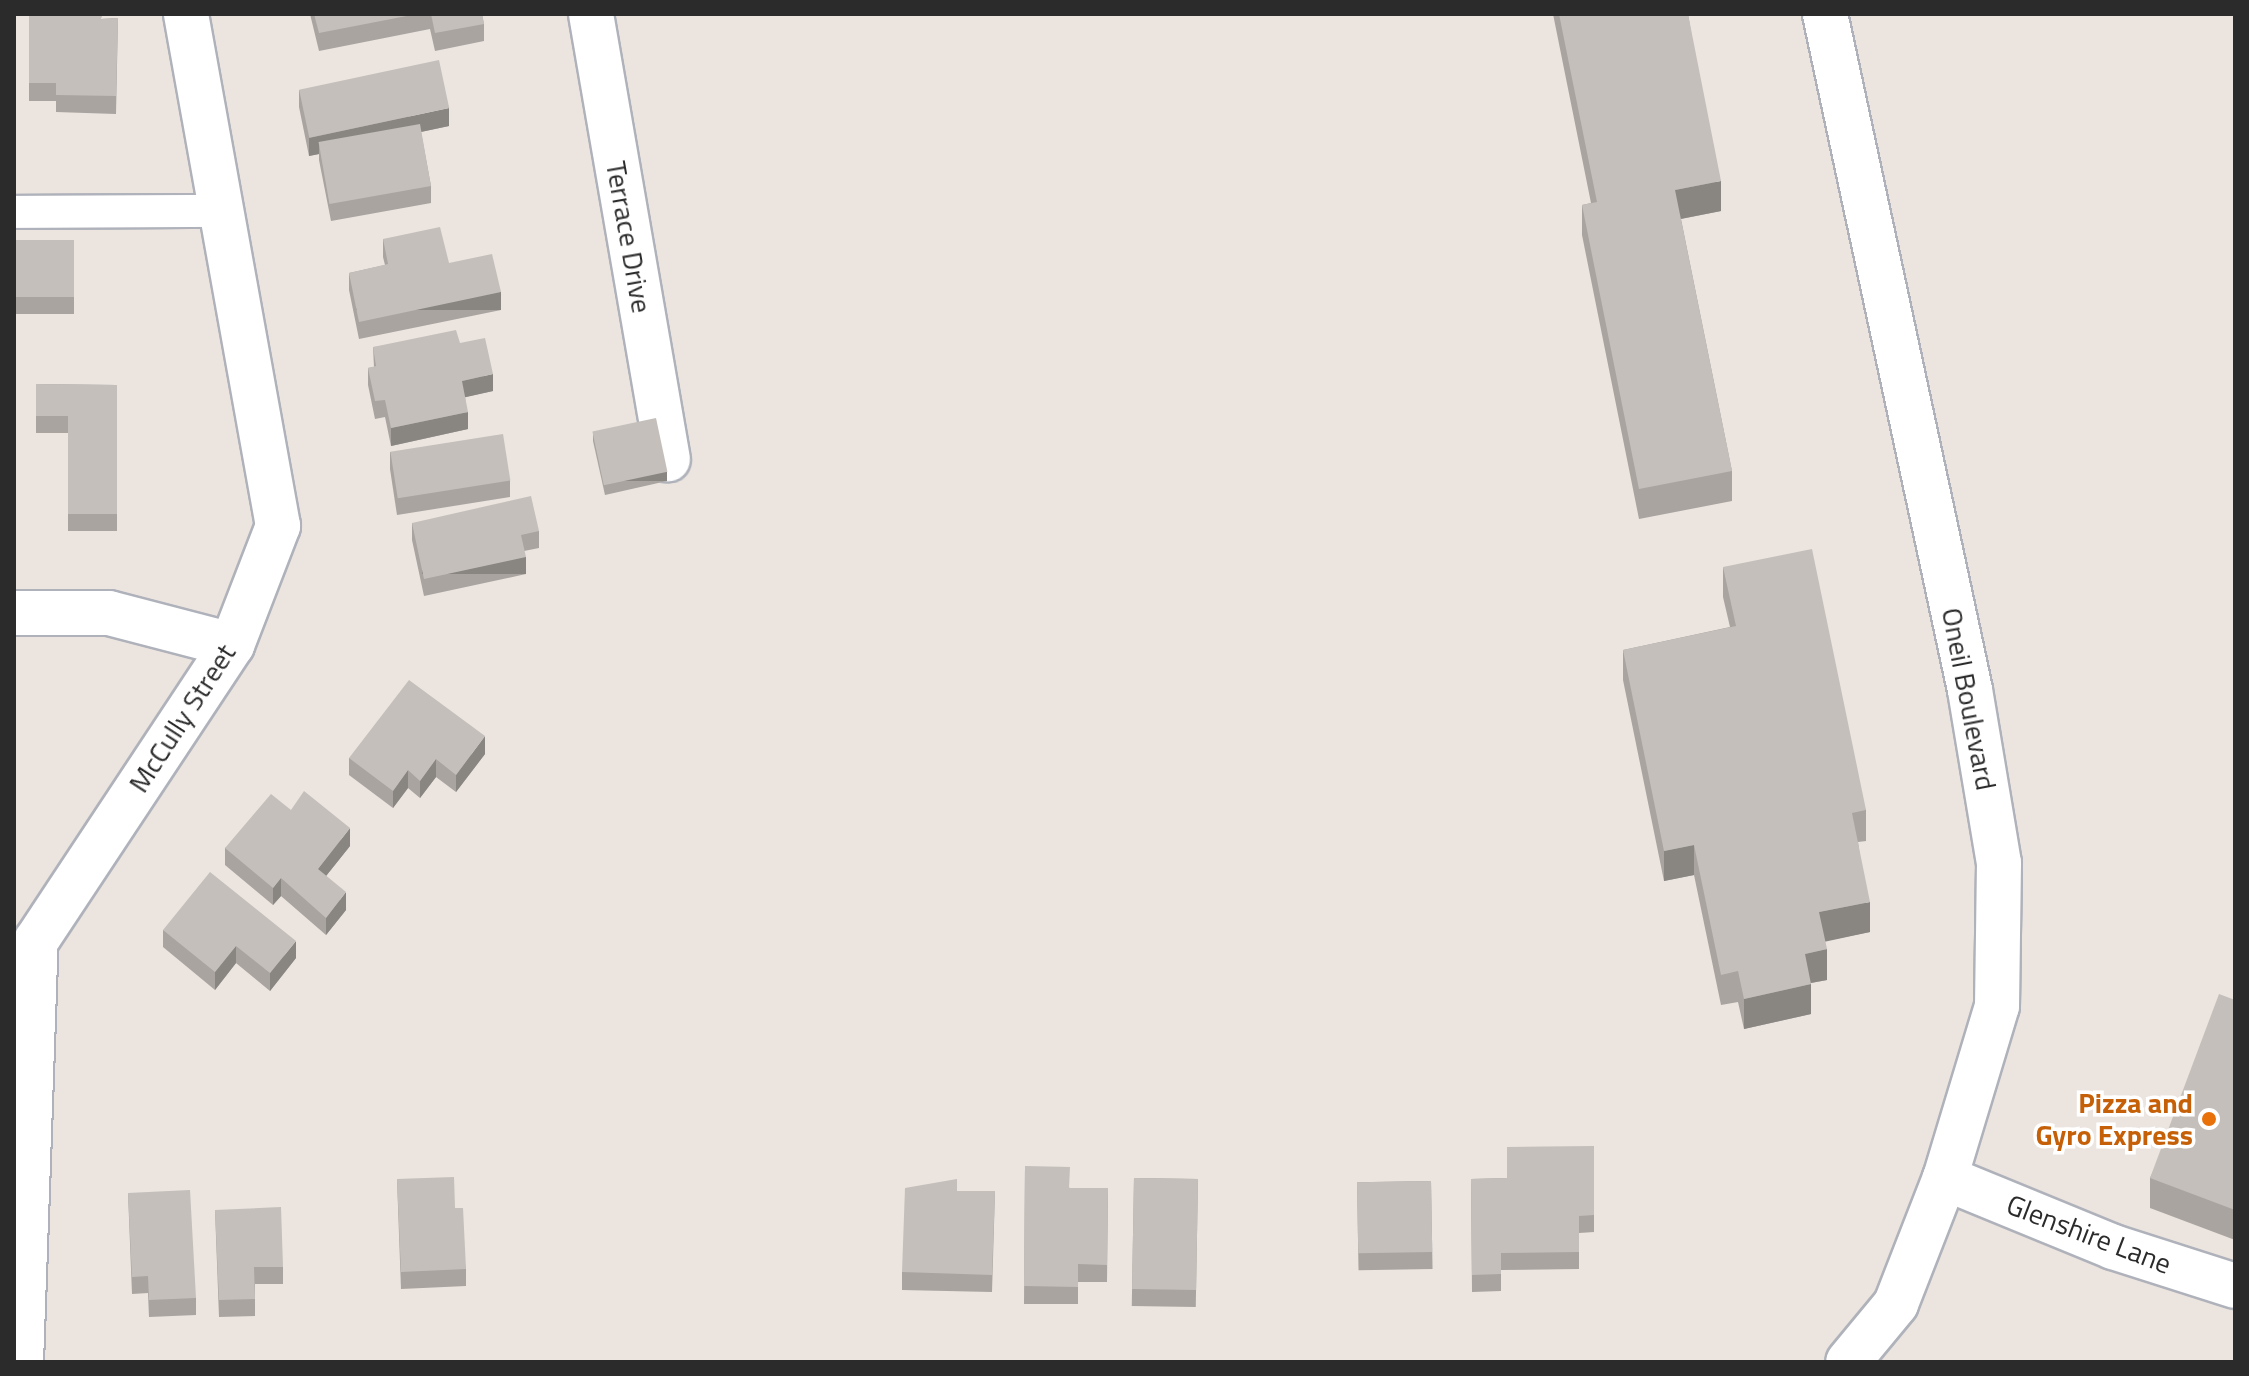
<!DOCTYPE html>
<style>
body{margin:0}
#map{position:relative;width:2249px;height:1376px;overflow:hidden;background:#ebe4df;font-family:"Titillium Web",sans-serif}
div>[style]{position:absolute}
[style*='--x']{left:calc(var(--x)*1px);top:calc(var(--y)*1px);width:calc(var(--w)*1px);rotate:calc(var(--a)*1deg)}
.roads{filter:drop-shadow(2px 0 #afb2ba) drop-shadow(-2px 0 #afb2ba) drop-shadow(0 2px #afb2ba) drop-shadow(0 -2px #afb2ba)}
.service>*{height:32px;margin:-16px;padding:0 16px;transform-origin:16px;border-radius:16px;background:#fff}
.minor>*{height:44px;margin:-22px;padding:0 22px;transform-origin:22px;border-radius:22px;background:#fff}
.tertiary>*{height:44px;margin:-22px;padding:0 22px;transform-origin:22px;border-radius:22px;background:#fff}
.wall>*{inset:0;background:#a9a4a0;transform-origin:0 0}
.shaded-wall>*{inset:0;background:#898682;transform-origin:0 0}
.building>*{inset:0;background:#c4bfba;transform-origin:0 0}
.dots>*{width:22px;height:22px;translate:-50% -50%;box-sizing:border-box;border:4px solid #fff;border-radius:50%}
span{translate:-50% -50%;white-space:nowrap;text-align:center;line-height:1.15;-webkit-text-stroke:7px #fff;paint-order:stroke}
.street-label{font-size:28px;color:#2b2b2b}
.food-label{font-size:28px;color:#c56008;font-weight:700}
.right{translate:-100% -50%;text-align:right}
.frame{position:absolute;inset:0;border:16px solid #2b2b2b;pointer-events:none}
</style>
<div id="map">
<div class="roads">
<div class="service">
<div style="--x:14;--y:212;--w:208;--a:-0.3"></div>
</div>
<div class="minor">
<div style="--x:591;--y:14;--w:452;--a:80.2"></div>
<div style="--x:14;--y:613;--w:95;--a:0"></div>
<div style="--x:109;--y:613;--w:127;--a:14.6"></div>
<div style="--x:1945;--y:1178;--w:182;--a:22.3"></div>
<div style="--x:2113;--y:1247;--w:128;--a:17.7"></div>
<div style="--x:21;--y:1362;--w:421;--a:-88"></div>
<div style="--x:36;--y:941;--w:355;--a:-56.5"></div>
<div style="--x:232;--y:645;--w:128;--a:-68.9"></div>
<div style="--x:278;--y:526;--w:520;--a:-100.19"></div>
</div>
<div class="tertiary">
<div style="--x:1825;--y:14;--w:691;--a:77.89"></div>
<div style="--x:1970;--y:690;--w:175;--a:80.5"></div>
<div style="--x:1999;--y:863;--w:143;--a:90.8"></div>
<div style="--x:1997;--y:1006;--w:180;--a:106.8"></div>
<div style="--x:1945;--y:1178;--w:135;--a:111.3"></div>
<div style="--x:1896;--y:1304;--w:75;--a:129.6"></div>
</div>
</div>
<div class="wall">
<div style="clip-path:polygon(29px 14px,102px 14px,101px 19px,118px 18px,116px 114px,56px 112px,56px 101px,29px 101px)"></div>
<div style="clip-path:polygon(310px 14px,482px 14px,484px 24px,484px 41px,435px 51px,430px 29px,319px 51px)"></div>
<div style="clip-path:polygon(1553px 14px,1688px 14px,1721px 211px,1681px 219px,1732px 471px,1732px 501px,1639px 519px,1582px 235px,1582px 205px,1591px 203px)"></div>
<div style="clip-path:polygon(299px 90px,449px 126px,421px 132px,431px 186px,431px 203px,331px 221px,319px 160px,319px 154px,309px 156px,299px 107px)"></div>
<div style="clip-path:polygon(383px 239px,449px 263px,501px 310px,359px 339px,349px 290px,349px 273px,385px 265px,383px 257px)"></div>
<div style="left:14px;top:240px;width:60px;height:74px"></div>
<div style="clip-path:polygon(460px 343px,493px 391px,465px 397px,468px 429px,391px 446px,385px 417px,375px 419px,368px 385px,368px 368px,374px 367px,373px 347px)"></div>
<div style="clip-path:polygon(36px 384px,117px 385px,117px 531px,68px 531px,68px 433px,36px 433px)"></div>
<div style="clip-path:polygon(593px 432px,667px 481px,605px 495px,593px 441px)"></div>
<div style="clip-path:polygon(390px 452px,510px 480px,510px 497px,397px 515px,390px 469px)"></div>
<div style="clip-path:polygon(412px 523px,539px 531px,539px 548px,524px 551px,526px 574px,424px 596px,412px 540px)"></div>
<div style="clip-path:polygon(1723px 567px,1866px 810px,1866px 841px,1858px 842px,1870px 932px,1825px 941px,1827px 980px,1811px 983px,1811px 1014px,1744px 1029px,1738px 1002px,1721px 1005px,1694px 875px,1664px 881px,1623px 680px,1623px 650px,1730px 627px,1723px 597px)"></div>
<div style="clip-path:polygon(485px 754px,456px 792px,436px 777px,420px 798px,408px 788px,393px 808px,349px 775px,349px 758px)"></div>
<div style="clip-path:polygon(291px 810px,350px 846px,326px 876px,346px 910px,326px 935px,281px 896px,273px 905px,225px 865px,225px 848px)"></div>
<div style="clip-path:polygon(163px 930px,296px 958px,270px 991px,236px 963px,215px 990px,163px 947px)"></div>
<div style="clip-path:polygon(2235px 1000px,2235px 1240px,2150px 1208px,2150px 1178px)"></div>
<div style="clip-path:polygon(1594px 1146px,1594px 1232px,1579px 1233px,1579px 1269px,1501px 1270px,1501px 1291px,1472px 1292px,1471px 1179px,1507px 1178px)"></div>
<div style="clip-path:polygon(1025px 1166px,1070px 1188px,1108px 1188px,1107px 1282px,1078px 1282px,1078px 1304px,1024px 1304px)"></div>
<div style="left:1134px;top:1178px;width:64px;height:128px;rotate:1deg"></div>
<div style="clip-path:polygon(397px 1179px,455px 1208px,466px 1269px,466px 1286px,401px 1289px)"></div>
<div style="left:1431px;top:1181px;width:88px;height:74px;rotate:89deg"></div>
<div style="clip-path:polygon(957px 1191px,995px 1191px,992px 1292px,902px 1290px,902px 1272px)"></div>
<div style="clip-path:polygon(128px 1193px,196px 1298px,196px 1315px,149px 1317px,148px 1293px,132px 1294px)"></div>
<div style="clip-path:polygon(215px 1210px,283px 1267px,283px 1284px,255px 1284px,255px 1316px,219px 1317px)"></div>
</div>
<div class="shaded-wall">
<div style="clip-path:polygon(449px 108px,449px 126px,321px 153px,319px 143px,319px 154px,309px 156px,309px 138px)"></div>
<div style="clip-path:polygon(1721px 181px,1721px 211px,1675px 220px,1675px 190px)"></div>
<div style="left:501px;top:292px;width:18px;height:145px;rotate:90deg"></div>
<div style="clip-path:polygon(493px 374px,493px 391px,462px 398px,462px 381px)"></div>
<div style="clip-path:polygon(468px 412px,468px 429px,391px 446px,391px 428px)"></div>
<div style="left:667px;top:472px;width:9px;height:64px;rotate:90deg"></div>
<div style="left:526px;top:557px;width:17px;height:104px;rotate:90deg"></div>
<div style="clip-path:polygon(485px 736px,485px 754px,456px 792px,456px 775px)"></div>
<div style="clip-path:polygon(436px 759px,436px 777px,420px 798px,420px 781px)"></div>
<div style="clip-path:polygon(408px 770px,408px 788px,393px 808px,393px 791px)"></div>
<div style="clip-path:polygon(350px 828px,350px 846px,318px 886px,318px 869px)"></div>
<div style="clip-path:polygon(1694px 845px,1694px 875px,1664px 881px,1664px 851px)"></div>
<div style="clip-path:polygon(281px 878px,281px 896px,273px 905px,273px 888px)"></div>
<div style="clip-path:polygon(346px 892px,346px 910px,326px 935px,326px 918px)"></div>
<div style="clip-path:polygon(1870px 902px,1870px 932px,1819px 943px,1819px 912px)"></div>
<div style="clip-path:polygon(296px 941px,296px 958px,270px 991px,270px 973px)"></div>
<div style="clip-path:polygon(236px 946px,236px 963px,215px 990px,215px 972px)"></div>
<div style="clip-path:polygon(1827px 949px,1827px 980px,1805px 984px,1805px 954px)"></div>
<div style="clip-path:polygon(1811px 984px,1811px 1014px,1744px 1029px,1744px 999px)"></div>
</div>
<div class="building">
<div style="clip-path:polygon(29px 14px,101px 14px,101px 19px,118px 18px,116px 96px,56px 95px,56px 83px,29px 83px)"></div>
<div style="clip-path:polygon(314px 14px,417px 14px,319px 33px)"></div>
<div style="clip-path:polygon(431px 14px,482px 14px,484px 24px,435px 33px)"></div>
<div style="clip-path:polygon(1559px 14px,1688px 14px,1721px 181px,1675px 190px,1732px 471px,1639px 489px,1582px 205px,1597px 202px)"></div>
<div style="left:439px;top:60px;width:49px;height:143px;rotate:78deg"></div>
<div style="left:420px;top:124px;width:63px;height:103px;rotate:80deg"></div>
<div style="clip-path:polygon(440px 227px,449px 263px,492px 254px,501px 292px,359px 322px,349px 273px,388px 264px,383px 239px)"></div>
<div style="left:14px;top:240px;width:60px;height:57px"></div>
<div style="clip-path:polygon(456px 330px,460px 343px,485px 338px,493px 374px,462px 381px,468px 412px,391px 428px,385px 400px,375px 401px,368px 368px,376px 366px,373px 347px)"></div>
<div style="clip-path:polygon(36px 384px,117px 385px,117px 514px,68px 514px,68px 416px,36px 416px)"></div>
<div style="left:656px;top:418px;width:55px;height:65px;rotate:78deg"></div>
<div style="left:503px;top:434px;width:47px;height:114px;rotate:81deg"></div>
<div style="clip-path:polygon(531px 496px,539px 531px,521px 535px,526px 557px,424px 579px,412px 523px)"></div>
<div style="clip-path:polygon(1812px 549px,1866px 810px,1852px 813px,1870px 902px,1819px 912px,1827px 949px,1805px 954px,1811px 984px,1744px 999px,1738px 971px,1721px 975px,1694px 845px,1664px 851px,1623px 650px,1736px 626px,1723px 567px)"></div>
<div style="clip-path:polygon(409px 680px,485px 736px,456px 775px,436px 759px,420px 781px,408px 770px,393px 791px,349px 758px)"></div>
<div style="clip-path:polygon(304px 791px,350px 828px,318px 869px,346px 892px,326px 918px,281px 878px,273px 888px,225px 848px,271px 794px,291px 810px)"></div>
<div style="clip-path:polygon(210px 872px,296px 941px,270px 973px,236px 946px,215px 972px,163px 930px)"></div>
<div style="clip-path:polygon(2219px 994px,2235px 1000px,2235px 1210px,2150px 1178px)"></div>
<div style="clip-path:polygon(1594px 1146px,1594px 1215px,1579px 1216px,1579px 1252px,1501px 1253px,1501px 1274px,1472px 1275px,1471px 1179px,1507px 1178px,1507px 1147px)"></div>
<div style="clip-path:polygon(1025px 1166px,1070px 1167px,1069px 1188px,1108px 1188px,1107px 1265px,1078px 1264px,1078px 1287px,1024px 1286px)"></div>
<div style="clip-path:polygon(454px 1177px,455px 1208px,463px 1208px,466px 1269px,401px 1272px,397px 1179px)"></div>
<div style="left:1134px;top:1178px;width:64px;height:111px;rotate:1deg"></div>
<div style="clip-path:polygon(957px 1179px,957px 1191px,995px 1191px,992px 1275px,902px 1272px,905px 1188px)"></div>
<div style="left:1431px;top:1181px;width:71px;height:74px;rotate:89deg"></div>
<div style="clip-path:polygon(190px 1190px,196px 1298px,149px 1300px,148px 1276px,132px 1277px,128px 1193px)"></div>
<div style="clip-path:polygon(281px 1207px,283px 1267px,254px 1267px,255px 1299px,219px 1300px,215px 1210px)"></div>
</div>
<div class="dots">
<div style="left:2209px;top:1119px;background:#e8710a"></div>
</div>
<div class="street-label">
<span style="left:629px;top:237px;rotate:80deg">Terrace Drive</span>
<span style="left:1969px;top:699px;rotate:79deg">Oneil Boulevard</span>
<span style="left:182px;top:718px;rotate:-57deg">McCully Street</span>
<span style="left:2089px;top:1234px;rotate:21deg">Glenshire Lane</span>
</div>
<div class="food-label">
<span class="right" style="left:2193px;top:1119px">Pizza and<br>Gyro Express</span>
</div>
<div class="frame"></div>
</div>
